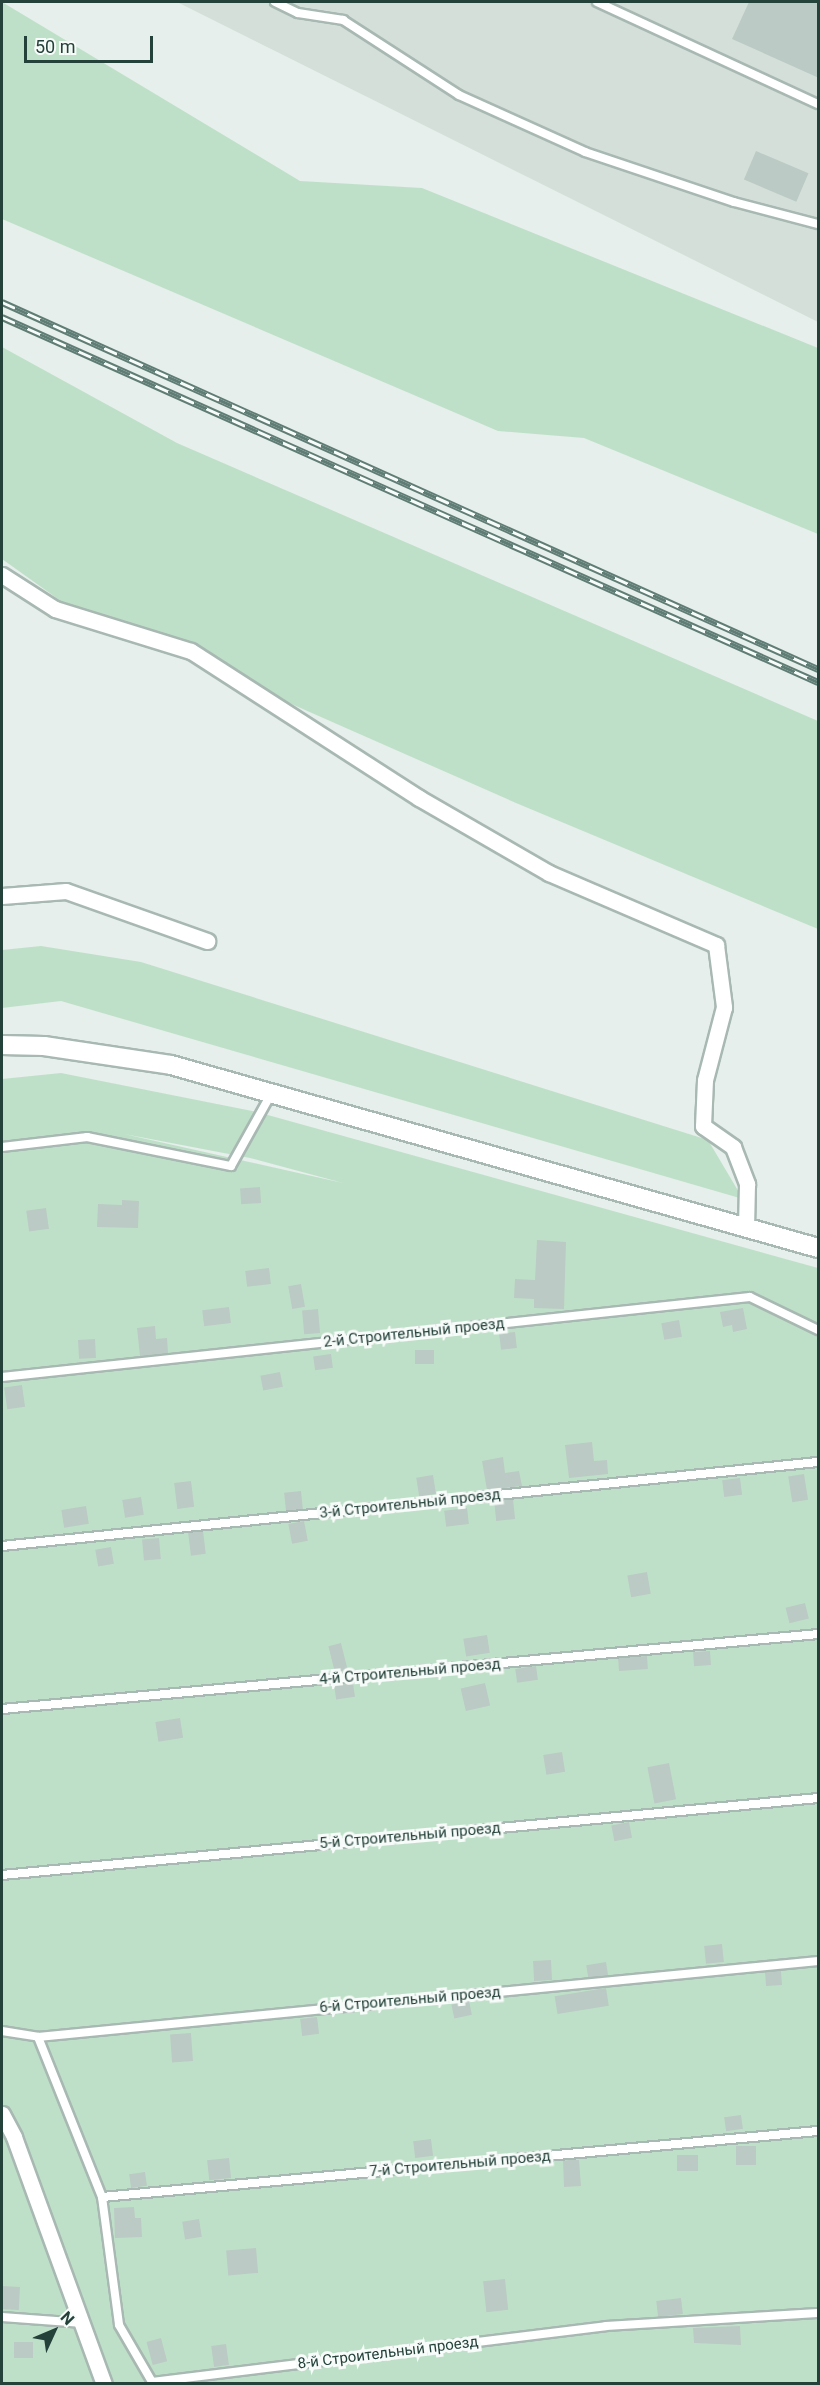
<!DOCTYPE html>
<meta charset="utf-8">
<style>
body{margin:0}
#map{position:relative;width:820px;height:2385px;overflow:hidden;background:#e6efeb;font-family:Roboto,sans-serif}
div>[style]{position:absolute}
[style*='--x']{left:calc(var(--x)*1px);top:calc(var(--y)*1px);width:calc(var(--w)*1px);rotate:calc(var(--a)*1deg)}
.built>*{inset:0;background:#d4dfda}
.green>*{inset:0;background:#bfe0c8}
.building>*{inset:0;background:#bbcac4;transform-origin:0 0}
.roads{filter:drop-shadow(2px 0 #a8b8b2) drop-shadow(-2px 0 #a8b8b2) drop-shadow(0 2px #a8b8b2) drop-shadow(0 -2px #a8b8b2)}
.service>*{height:8px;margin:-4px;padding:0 4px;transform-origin:4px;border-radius:4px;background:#fff}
.minor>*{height:15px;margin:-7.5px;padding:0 7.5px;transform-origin:7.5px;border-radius:7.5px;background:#fff}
.secondary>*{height:18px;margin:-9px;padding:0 9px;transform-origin:9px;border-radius:9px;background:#fff}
.rail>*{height:7px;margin-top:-3.5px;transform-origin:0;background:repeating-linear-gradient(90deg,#f7fbf9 0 14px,#5f7d75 0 28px);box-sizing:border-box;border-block:2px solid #5f7d75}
span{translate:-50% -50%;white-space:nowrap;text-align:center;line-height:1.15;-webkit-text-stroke:6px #f7fbf9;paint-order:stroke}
.street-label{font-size:15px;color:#24423a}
.frame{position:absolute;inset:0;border:3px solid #24423a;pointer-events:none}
.north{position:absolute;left:24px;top:2301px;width:60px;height:60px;-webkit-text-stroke:4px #f7fbf9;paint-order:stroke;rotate:46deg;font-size:16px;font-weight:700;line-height:24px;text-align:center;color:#24423a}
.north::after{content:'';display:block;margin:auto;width:21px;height:27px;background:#24423a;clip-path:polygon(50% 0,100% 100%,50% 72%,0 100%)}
.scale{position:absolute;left:24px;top:36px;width:129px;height:27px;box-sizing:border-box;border:3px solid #24423a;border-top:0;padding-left:8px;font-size:18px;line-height:21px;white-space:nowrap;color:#24423a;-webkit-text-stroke:4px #f7fbf9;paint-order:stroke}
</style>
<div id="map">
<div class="built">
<div style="clip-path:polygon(177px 2px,818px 2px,818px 322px)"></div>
</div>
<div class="green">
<div style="clip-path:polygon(2px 2px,300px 181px,422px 188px,818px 348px,818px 534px,584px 438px,498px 431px,2px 219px)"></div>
<div style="clip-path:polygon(2px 347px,177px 443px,818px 721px,818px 929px,516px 803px,65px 604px,2px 559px)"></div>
<div style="clip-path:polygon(41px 946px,141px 962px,708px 1140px,743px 1199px,61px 1001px,2px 1008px,2px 950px)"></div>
<div style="clip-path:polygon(evenodd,61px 1073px,257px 1112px,818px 1268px,818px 2383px,2px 2383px,2px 1079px,61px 1073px,124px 1134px,250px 1158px,343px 1183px,124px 1134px)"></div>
</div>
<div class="building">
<div style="clip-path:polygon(749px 2px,819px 2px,819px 78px,732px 39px)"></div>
<div style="left:756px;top:151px;width:57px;height:31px;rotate:23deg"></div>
<div style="left:260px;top:1187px;width:16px;height:20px;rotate:86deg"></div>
<div style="clip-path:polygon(122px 1200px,139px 1201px,138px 1228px,97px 1227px,98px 1204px,122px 1205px)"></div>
<div style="left:46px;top:1208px;width:21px;height:20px;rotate:82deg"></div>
<div style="clip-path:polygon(537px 1240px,566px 1242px,564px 1309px,534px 1308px,534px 1299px,514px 1298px,515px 1279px,535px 1280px)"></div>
<div style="left:269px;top:1268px;width:16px;height:24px;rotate:83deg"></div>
<div style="left:301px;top:1284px;width:23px;height:13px;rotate:80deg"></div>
<div style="left:229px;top:1307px;width:16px;height:27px;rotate:83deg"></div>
<div style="clip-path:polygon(743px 1308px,747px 1329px,733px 1332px,732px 1325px,723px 1327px,720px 1312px)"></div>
<div style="left:318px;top:1309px;width:24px;height:16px;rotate:85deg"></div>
<div style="left:679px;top:1320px;width:17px;height:18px;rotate:80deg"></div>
<div style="clip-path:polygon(155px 1326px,156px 1339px,167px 1338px,168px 1353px,140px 1356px,137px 1328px)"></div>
<div style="left:515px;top:1332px;width:16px;height:16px;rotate:83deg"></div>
<div style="left:95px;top:1339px;width:19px;height:17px;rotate:87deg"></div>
<div style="left:434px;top:1350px;width:14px;height:19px;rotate:90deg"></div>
<div style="left:331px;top:1354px;width:14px;height:18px;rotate:82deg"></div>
<div style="left:280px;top:1372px;width:15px;height:20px;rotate:79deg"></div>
<div style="left:22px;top:1385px;width:22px;height:18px;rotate:82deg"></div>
<div style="clip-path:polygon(592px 1442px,594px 1461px,607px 1460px,608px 1474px,569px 1478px,565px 1445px)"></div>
<div style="clip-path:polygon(503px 1457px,505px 1473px,519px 1471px,522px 1486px,487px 1490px,482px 1461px)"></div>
<div style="left:804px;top:1474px;width:26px;height:16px;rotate:81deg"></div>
<div style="left:433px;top:1475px;width:19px;height:17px;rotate:81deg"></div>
<div style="left:740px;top:1478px;width:17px;height:18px;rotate:83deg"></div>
<div style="left:191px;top:1481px;width:26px;height:17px;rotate:83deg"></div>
<div style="left:301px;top:1491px;width:18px;height:17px;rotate:84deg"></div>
<div style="left:141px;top:1497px;width:18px;height:19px;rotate:81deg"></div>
<div style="left:513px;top:1499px;width:20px;height:19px;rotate:84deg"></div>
<div style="left:86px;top:1506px;width:18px;height:25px;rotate:81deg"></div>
<div style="left:467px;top:1508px;width:16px;height:23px;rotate:83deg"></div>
<div style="left:304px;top:1521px;width:20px;height:16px;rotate:79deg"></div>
<div style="left:203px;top:1531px;width:23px;height:15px;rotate:83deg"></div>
<div style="left:159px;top:1538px;width:21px;height:17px;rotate:85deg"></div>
<div style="left:111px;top:1547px;width:17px;height:16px;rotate:80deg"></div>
<div style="left:647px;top:1572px;width:22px;height:20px;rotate:80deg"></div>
<div style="left:805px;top:1603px;width:16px;height:20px;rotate:76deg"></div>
<div style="left:487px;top:1635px;width:18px;height:24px;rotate:81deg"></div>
<div style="left:341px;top:1643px;width:29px;height:13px;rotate:76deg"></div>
<div style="left:710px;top:1651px;width:14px;height:17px;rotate:86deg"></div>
<div style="left:647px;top:1656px;width:13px;height:29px;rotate:86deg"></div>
<div style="left:536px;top:1666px;width:14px;height:21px;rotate:82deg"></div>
<div style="left:353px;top:1683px;width:14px;height:19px;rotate:82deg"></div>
<div style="left:485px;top:1683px;width:23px;height:25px;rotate:77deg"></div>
<div style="left:180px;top:1718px;width:20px;height:25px;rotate:81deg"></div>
<div style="left:562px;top:1752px;width:20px;height:19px;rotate:81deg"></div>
<div style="left:669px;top:1763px;width:37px;height:22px;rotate:79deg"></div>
<div style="left:629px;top:1822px;width:16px;height:18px;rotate:79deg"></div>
<div style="left:722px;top:1944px;width:18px;height:18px;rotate:84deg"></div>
<div style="left:551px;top:1960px;width:20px;height:18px;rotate:87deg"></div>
<div style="left:606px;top:1962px;width:13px;height:20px;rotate:81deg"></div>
<div style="clip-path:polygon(775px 1971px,781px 1971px,782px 1985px,766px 1986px,765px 1972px)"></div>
<div style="left:606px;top:1988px;width:18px;height:52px;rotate:81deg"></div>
<div style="left:469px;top:2001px;width:14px;height:18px;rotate:78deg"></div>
<div style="left:317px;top:2017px;width:17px;height:17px;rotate:83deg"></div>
<div style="left:191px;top:2033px;width:28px;height:21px;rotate:86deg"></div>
<div style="left:741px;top:2115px;width:14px;height:17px;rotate:82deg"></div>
<div style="left:431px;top:2139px;width:17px;height:18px;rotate:83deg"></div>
<div style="left:756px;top:2146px;width:19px;height:20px;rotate:90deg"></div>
<div style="left:677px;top:2155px;width:21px;height:16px"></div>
<div style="left:229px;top:2158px;width:20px;height:22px;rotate:84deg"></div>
<div style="clip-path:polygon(569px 2160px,579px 2160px,581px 2186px,564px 2187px,563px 2161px)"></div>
<div style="left:145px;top:2172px;width:14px;height:16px;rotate:82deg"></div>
<div style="clip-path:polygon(134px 2207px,135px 2218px,141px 2218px,142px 2237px,115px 2238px,114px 2208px)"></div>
<div style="left:199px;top:2219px;width:18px;height:17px;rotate:81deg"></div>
<div style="left:256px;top:2248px;width:25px;height:30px;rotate:85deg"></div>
<div style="left:505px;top:2279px;width:31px;height:22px;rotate:84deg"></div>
<div style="left:2px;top:2286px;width:18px;height:23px;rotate:3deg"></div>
<div style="left:681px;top:2298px;width:16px;height:25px;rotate:83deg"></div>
<div style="clip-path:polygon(740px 2326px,741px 2345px,694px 2343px,693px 2328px)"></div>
<div style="left:161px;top:2338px;width:24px;height:15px;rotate:75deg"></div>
<div style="left:33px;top:2342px;width:16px;height:19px;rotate:90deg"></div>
<div style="left:226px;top:2344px;width:21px;height:15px;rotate:82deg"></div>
</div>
<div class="roads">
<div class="service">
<div style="--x:275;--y:2;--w:25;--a:26"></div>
<div style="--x:298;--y:13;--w:46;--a:8.8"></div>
<div style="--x:343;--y:20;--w:138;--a:32.9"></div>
<div style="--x:459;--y:95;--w:138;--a:24.3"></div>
<div style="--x:585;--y:152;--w:157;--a:18.6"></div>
<div style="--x:734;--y:202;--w:87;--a:14.7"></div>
<div style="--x:597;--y:2;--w:243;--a:24.8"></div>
<div style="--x:2;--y:1147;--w:86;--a:-6.7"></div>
<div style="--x:87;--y:1137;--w:147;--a:11.4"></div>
<div style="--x:231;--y:1166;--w:82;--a:-60.9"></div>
<div style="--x:2;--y:1377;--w:752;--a:-6.1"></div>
<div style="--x:750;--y:1297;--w:76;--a:25.9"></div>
<div style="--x:2;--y:1546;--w:820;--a:-5.88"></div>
<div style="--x:2;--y:1709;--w:819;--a:-5.25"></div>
<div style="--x:2;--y:1875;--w:820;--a:-5.39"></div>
<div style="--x:2;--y:2031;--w:36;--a:9"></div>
<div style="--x:38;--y:2037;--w:784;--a:-5.57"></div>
<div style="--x:38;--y:2037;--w:172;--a:68.2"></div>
<div style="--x:102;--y:2197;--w:129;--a:82.4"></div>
<div style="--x:119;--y:2325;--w:66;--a:59.9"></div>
<div style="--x:152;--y:2382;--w:457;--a:-7"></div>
<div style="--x:606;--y:2326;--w:212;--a:-3.5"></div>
<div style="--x:102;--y:2197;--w:719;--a:-5.27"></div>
<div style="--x:2;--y:2317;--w:81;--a:4.2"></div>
</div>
<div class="minor">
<div style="--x:2;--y:575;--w:63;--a:32.7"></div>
<div style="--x:55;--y:609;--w:142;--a:17.2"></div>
<div style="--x:191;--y:651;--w:271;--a:32.8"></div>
<div style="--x:419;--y:798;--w:150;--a:30"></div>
<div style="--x:549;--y:873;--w:182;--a:23.3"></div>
<div style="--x:716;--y:945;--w:63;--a:82.6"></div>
<div style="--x:724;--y:1007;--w:75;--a:104.6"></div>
<div style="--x:705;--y:1080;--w:46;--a:92.5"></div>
<div style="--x:703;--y:1126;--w:37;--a:35"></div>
<div style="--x:733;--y:1147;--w:40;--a:69"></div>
<div style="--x:747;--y:1184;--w:43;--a:91.3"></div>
<div style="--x:2;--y:896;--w:64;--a:-4.5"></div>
<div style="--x:66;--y:891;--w:150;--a:19.5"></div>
<div style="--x:2;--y:2114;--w:26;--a:62"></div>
<div style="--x:14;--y:2137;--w:263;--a:70"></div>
</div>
<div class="secondary">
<div style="--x:2;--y:1045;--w:42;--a:1.4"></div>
<div style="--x:44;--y:1046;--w:128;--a:8.5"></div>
<div style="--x:171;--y:1065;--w:672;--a:15.79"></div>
</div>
</div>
<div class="rail">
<div style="--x:2;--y:302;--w:895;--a:24.22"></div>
<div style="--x:2;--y:317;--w:894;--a:24.1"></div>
</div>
<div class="street-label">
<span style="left:414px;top:1333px;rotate:-6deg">2-й Строительный проезд</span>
<span style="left:410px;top:1504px;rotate:-6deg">3-й Строительный проезд</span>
<span style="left:410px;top:1672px;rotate:-5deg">4-й Строительный проезд</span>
<span style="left:410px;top:1836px;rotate:-5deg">5-й Строительный проезд</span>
<span style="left:410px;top:2000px;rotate:-5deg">6-й Строительный проезд</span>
<span style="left:460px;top:2164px;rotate:-5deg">7-й Строительный проезд</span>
<span style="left:388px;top:2353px;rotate:-7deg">8-й Строительный проезд</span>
</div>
<div class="frame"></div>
<div class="north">N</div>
<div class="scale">50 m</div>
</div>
